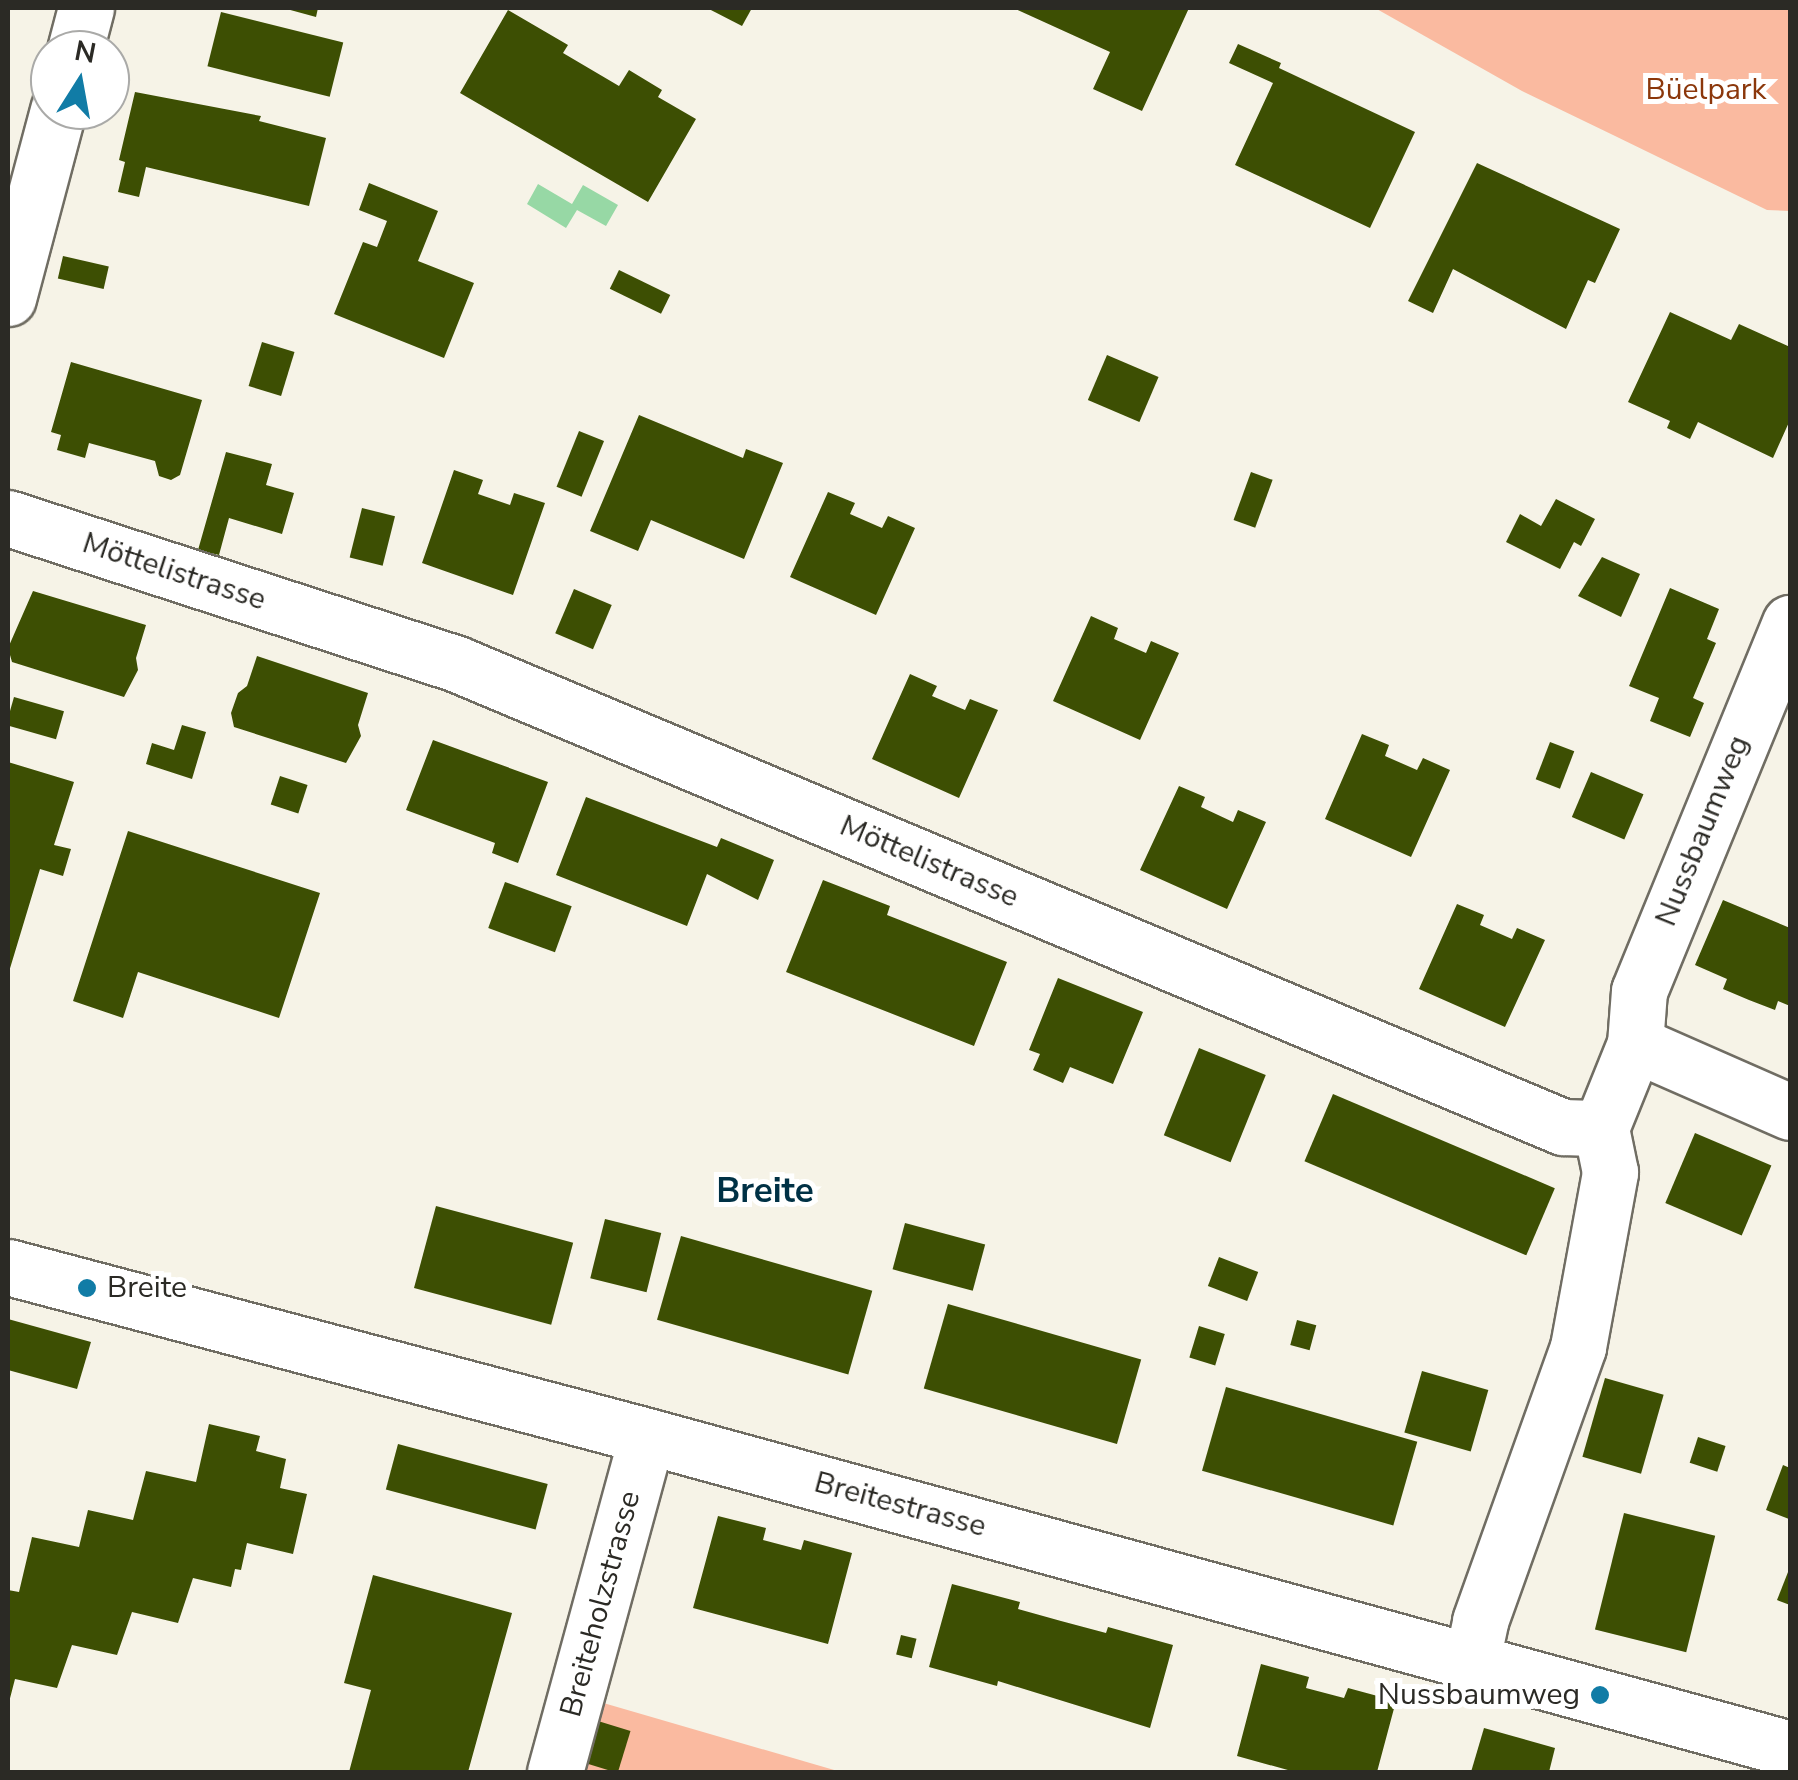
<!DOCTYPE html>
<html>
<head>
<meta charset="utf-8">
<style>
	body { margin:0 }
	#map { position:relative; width:1798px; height:1780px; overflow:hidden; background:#f6f3e7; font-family:"Nunito Sans",sans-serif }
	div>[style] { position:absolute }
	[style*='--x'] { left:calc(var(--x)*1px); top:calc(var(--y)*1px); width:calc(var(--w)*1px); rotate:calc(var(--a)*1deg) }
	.green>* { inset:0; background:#fabaa0 }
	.water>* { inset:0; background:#97d8a5 }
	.building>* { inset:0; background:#3d4f03; transform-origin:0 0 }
	.roads { filter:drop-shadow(2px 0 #706d63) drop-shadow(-2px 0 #706d63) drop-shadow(0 2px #706d63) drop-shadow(0 -2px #706d63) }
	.street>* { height:55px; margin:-27.5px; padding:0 27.5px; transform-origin:27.5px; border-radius:27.5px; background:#fff }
	.secondary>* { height:55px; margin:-27.5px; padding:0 27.5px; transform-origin:27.5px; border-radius:27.5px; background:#fff }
	.dots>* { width:28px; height:28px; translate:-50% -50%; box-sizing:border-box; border:5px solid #fff; border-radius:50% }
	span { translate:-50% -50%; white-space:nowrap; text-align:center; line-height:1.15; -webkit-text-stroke:10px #fff; paint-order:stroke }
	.park-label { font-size:30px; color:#8b370b }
	.street-label { font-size:30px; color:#2b2a25 }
	.poi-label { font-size:30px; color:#2b2a25 }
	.left { translate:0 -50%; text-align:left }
	.right { translate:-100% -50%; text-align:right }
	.quarter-label { font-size:35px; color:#003145; font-weight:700 }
	.frame { position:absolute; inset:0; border:10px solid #2b2a25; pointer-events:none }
	.north { position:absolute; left:30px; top:30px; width:100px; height:100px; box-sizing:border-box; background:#fff; border:2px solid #aaaaa8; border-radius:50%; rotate:11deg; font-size:28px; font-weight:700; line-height:40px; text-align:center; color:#2b2a25 }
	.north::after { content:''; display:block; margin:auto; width:35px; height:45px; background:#117ca6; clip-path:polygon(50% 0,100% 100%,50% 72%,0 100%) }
</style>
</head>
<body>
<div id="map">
	<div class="green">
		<i style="clip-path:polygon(1375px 8px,1790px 8px,1790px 211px,1767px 210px,1613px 135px,1522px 91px)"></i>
		<i style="clip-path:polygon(576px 1695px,841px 1772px,555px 1772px)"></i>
	</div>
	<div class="water">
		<i style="clip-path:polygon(538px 184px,572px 204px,583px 185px,618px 205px,606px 226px,577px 210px,566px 228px,527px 204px)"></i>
	</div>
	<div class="building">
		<i style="clip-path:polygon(283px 8px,318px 8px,316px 17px)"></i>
		<i style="clip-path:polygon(707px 8px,752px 8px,742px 26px)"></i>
		<i style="clip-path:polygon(1013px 8px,1189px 8px,1142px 111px,1093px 89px,1110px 52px)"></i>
		<i style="clip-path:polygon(508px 10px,568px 45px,563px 53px,619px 86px,629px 70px,662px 90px,658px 97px,696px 119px,648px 202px,460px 93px)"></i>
		<i style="left:221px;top:12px;width:126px;height:56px;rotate:14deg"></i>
		<i style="clip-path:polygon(1238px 44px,1281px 63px,1279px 68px,1415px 132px,1370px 228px,1235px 165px,1273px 83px,1229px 63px)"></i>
		<i style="clip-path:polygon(135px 92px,261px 116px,259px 121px,326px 138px,309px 206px,146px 167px,139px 197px,118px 192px,125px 162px,119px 160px)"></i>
		<i style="clip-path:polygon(1477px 163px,1620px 229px,1595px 283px,1588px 280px,1566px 329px,1453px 269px,1433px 313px,1408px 301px)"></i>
		<i style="clip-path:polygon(369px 183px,438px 211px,418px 261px,474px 283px,444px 358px,334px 314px,363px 242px,377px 247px,387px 221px,359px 210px)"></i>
		<i style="left:63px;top:256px;width:47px;height:23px;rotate:13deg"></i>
		<i style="left:619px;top:270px;width:57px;height:21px;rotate:26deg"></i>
		<i style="clip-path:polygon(1670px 312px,1731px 340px,1739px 324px,1790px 347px,1790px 420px,1773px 458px,1698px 422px,1690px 439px,1667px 428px,1670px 421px,1628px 402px)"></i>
		<i style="left:262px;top:342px;width:34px;height:46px;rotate:17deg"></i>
		<i style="left:1107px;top:355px;width:56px;height:49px;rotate:23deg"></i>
		<i style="clip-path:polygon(71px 362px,202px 400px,180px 475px,171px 480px,159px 476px,155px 461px,89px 443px,85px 458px,57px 450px,61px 435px,51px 432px)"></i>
		<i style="clip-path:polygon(639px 415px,743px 458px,746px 449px,783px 463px,744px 559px,651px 520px,638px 551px,590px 531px)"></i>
		<i style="left:579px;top:431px;width:27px;height:60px;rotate:22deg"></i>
		<i style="clip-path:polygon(226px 452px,272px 464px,266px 485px,294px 493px,282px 534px,229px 518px,219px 555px,198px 550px)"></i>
		<i style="clip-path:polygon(454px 470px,483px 480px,478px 494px,510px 505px,514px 493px,545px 503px,513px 595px,422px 563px)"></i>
		<i style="left:1251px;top:472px;width:23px;height:51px;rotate:20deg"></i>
		<i style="clip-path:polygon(828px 492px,855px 503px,850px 514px,882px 528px,888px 516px,915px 528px,876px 615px,790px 577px)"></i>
		<i style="clip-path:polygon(1556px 499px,1595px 519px,1581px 546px,1574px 542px,1560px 569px,1506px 542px,1520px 514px,1541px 526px)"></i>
		<i style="left:362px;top:508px;width:34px;height:51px;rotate:14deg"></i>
		<i style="clip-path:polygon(1602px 557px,1640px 574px,1621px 617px,1578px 596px)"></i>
		<i style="clip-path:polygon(1670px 588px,1719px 609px,1707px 639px,1716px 643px,1693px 698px,1704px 703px,1690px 737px,1650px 721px,1659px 698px,1629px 686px)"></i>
		<i style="left:574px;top:589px;width:41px;height:48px;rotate:23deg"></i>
		<i style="clip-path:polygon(33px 591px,146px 625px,136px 658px,138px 670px,124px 697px,12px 662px,8px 648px)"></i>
		<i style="clip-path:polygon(1091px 616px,1118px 628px,1114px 639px,1146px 653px,1151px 641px,1179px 653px,1140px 740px,1053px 701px)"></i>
		<i style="clip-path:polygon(257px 656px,368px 693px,358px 725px,361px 736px,346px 763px,234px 727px,231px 713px,238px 693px,247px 686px)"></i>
		<i style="clip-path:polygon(910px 674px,937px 686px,932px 696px,965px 710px,970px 699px,998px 710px,959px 798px,872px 759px)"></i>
		<i style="left:14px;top:697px;width:52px;height:29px;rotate:16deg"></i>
		<i style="clip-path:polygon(182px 725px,206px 732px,192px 779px,146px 764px,152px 743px,174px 750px)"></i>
		<i style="clip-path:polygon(1362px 734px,1389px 745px,1385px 756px,1417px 770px,1423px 758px,1450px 770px,1411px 857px,1325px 819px)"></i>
		<i style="clip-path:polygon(433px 740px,548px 782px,518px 863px,492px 853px,495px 843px,406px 810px)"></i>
		<i style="left:1550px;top:742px;width:26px;height:40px;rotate:21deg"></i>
		<i style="clip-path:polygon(8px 762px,74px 782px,54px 845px,71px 849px,63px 876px,40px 869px,8px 975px)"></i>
		<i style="left:1591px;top:772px;width:57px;height:49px;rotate:23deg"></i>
		<i style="left:280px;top:776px;width:29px;height:30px;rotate:18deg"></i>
		<i style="clip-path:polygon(1179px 786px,1205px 797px,1201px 807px,1233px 822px,1238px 810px,1266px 822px,1227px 909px,1140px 870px)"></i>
		<i style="clip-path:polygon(586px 797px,717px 847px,721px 838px,774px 860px,758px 900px,707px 874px,687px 926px,556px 875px)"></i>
		<i style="clip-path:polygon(128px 831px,320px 893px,279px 1018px,138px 972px,123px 1018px,73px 1001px)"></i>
		<i style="clip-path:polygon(823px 880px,890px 906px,887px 915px,1007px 962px,974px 1046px,786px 972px)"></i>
		<i style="left:505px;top:882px;width:71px;height:49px;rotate:20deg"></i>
		<i style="clip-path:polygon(1723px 900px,1790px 928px,1790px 1006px,1778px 1001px,1775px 1010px,1749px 1000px,1723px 989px,1727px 979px,1695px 965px)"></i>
		<i style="clip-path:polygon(1457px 904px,1484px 915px,1480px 925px,1512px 939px,1517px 928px,1545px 940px,1505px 1027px,1419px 989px)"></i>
		<i style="clip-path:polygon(1058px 978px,1143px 1012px,1113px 1084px,1070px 1067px,1063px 1083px,1033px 1070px,1040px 1054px,1029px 1050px)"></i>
		<i style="left:1199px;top:1048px;width:72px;height:94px;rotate:22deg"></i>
		<i style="left:1333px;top:1094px;width:241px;height:73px;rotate:23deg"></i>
		<i style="left:1695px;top:1133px;width:83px;height:76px;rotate:23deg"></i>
		<i style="left:436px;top:1206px;width:142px;height:85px;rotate:15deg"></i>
		<i style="left:605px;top:1219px;width:58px;height:61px;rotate:14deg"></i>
		<i style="left:905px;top:1223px;width:83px;height:48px;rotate:15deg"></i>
		<i style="left:681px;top:1236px;width:199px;height:87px;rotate:16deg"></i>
		<i style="left:1219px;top:1257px;width:42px;height:31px;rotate:21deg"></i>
		<i style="left:948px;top:1304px;width:201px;height:88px;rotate:16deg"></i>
		<i style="clip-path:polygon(8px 1319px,91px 1342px,77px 1389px,8px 1370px)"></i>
		<i style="left:1297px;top:1320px;width:20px;height:26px;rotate:15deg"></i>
		<i style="left:1199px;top:1326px;width:27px;height:33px;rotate:17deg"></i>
		<i style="left:1422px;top:1371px;width:69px;height:64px;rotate:16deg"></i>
		<i style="left:1605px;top:1378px;width:61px;height:82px;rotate:16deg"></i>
		<i style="left:1226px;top:1387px;width:199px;height:87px;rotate:16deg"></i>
		<i style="clip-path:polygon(209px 1424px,260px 1436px,256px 1451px,286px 1459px,280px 1488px,307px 1494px,293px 1554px,247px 1543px,241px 1570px,235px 1569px,231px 1587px,193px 1578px,178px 1623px,132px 1612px,117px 1655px,72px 1645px,57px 1688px,15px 1679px,8px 1706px,8px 1590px,19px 1592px,32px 1537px,79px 1547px,88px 1510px,133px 1520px,146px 1471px,196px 1482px)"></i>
		<i style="left:1698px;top:1437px;width:29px;height:27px;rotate:18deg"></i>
		<i style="left:398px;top:1444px;width:155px;height:47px;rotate:15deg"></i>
		<i style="clip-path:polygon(1783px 1465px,1790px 1468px,1789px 1519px,1766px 1510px)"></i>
		<i style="left:1624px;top:1513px;width:94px;height:120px;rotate:14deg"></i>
		<i style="clip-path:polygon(718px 1516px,766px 1528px,763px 1540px,801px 1550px,804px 1540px,852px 1553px,828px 1644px,693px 1608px)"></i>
		<i style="clip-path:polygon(1790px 1567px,1790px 1605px,1777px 1600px)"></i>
		<i style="clip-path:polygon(373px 1575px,512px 1613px,468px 1772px,349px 1772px,371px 1690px,344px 1683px)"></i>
		<i style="clip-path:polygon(952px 1584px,1020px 1602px,1018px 1609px,1061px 1621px,1106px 1633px,1108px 1627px,1173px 1645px,1150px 1728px,998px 1681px,997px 1686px,929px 1667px)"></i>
		<i style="left:901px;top:1635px;width:16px;height:20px;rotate:14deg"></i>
		<i style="clip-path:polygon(1261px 1664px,1309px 1677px,1306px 1688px,1344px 1698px,1348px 1688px,1396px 1701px,1377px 1772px,1295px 1772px,1237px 1756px)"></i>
		<i style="left:598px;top:1721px;width:34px;height:44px;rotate:17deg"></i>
		<i style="clip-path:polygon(1484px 1728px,1555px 1748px,1549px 1772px,1471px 1772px)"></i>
	</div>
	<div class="roads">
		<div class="street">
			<i style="--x:75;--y:50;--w:43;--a:-75.3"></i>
			<i style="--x:8;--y:298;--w:195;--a:-75.1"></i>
			<i style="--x:8;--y:518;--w:472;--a:18"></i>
			<i style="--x:457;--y:664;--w:1199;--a:22.72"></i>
			<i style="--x:1563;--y:1127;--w:38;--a:2"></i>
			<i style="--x:1601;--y:1128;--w:91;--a:-68"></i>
			<i style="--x:1635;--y:1044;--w:53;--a:-85.7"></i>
			<i style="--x:1639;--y:991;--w:398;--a:-67.7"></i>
			<i style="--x:1635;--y:1044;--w:169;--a:23.7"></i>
			<i style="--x:1472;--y:1660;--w:40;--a:-78"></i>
			<i style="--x:1480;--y:1621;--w:291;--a:-70.3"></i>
			<i style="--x:1578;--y:1347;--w:178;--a:-79.6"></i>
			<i style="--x:1610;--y:1172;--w:45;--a:-101.6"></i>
			<i style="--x:555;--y:1772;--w:348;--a:-74.7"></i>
		</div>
		<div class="secondary">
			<i style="--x:8;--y:1267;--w:661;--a:14.81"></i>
			<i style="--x:647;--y:1436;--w:1185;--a:15.31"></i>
		</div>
	</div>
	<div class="dots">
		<i style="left:87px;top:1288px;background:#117ca6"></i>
		<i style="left:1600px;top:1695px;background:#117ca6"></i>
	</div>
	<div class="park-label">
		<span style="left:1706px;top:90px">Büelpark</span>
	</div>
	<div class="street-label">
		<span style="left:174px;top:572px;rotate:18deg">Möttelistrasse</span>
		<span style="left:1703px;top:831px;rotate:-68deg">Nussbaumweg</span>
		<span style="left:929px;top:862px;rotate:23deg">Möttelistrasse</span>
		<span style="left:900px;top:1505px;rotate:15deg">Breitestrasse</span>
		<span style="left:601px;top:1604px;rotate:-75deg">Breiteholzstrasse</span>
	</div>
	<div class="poi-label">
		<span class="left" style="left:107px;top:1288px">Breite</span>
		<span class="right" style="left:1580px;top:1695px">Nussbaumweg</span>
	</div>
	<div class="quarter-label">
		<span style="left:765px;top:1191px">Breite</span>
	</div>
	<div class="frame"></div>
	<div class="north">N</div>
</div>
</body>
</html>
